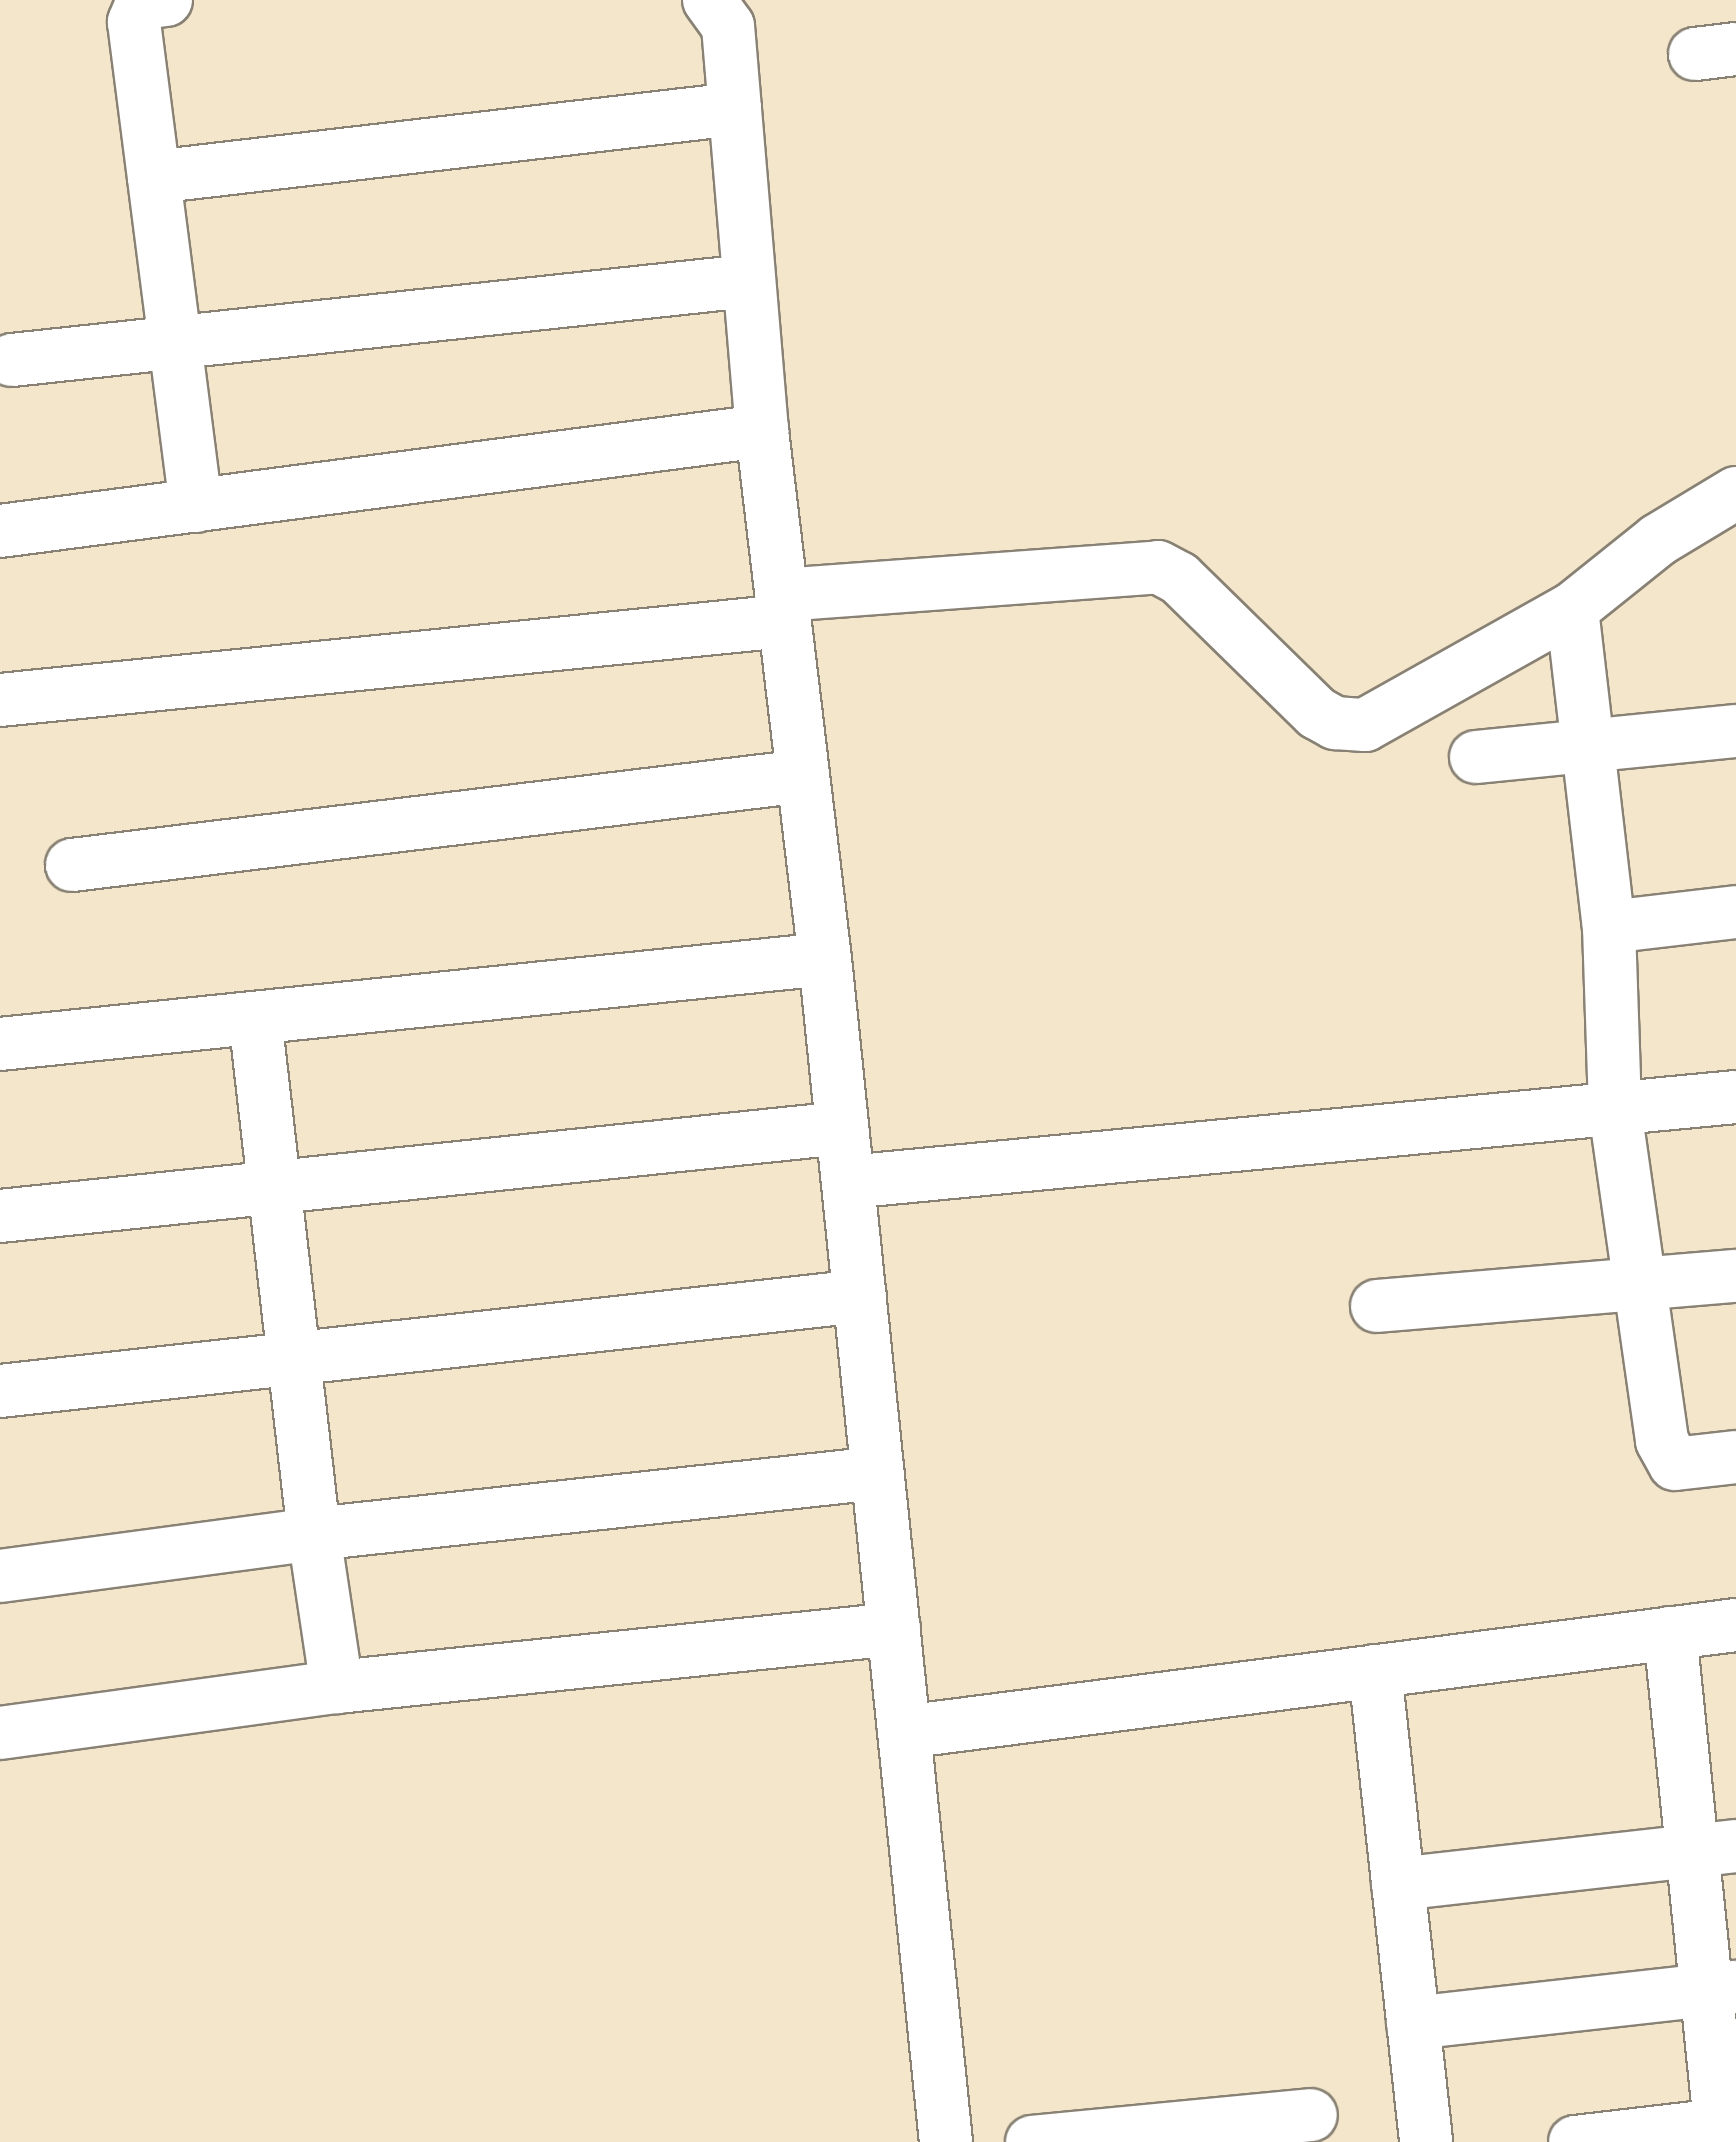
<!DOCTYPE html>
<html>
<head>
<meta charset="utf-8">
<style>
	body { margin:0 }
	#map { position:relative; width:1736px; height:2142px; overflow:hidden; background:#f3e6cb; font-family:Caveat,sans-serif }
	div>[style] { position:absolute }
	[style*='--x'] { left:calc(var(--x)*1px); top:calc(var(--y)*1px); width:calc(var(--w)*1px); rotate:calc(var(--a)*1deg) }
	.roads { filter:drop-shadow(2px 0 #888174) drop-shadow(-2px 0 #888174) drop-shadow(0 2px #888174) drop-shadow(0 -2px #888174) }
	.minor>* { height:52px; margin:-26px; padding:0 26px; transform-origin:26px; border-radius:26px; background:#fff }
	span { translate:-50% -50%; white-space:nowrap; text-align:center; line-height:1.15; -webkit-text-stroke:8px #fcf5e5; paint-order:stroke }
</style>
</head>
<body>
<div id="map">
	<div class="roads">
		<div class="minor">
			<i style="--x:166;--y:0;--w:24;--a:173"></i>
			<i style="--x:142;--y:3;--w:21;--a:113"></i>
			<i style="--x:134;--y:22;--w:488;--a:82.7"></i>
			<i style="--x:709;--y:0;--w:32;--a:54"></i>
			<i style="--x:728;--y:26;--w:406;--a:85.2"></i>
			<i style="--x:762;--y:431;--w:532;--a:83.2"></i>
			<i style="--x:825;--y:959;--w:1189;--a:84.16"></i>
			<i style="--x:1695;--y:54;--w:41;--a:-7"></i>
			<i style="--x:154;--y:177;--w:585;--a:-6.68"></i>
			<i style="--x:12;--y:360;--w:739;--a:-6.13"></i>
			<i style="--x:0;--y:531;--w:769;--a:-7.48"></i>
			<i style="--x:781;--y:595;--w:378;--a:-4.2"></i>
			<i style="--x:1158;--y:567;--w:24;--a:28"></i>
			<i style="--x:1179;--y:578;--w:193;--a:44.4"></i>
			<i style="--x:1317;--y:713;--w:21;--a:29"></i>
			<i style="--x:1335;--y:723;--w:30;--a:4"></i>
			<i style="--x:1365;--y:725;--w:237;--a:-29.3"></i>
			<i style="--x:1572;--y:609;--w:110;--a:-38.7"></i>
			<i style="--x:1658;--y:540;--w:91;--a:-31.1"></i>
			<i style="--x:1572;--y:609;--w:320;--a:83.4"></i>
			<i style="--x:1609;--y:927;--w:183;--a:88.1"></i>
			<i style="--x:1615;--y:1110;--w:334;--a:81.9"></i>
			<i style="--x:1662;--y:1441;--w:26;--a:61"></i>
			<i style="--x:1675;--y:1464;--w:61;--a:-6.5"></i>
			<i style="--x:0;--y:700;--w:788;--a:-5.75"></i>
			<i style="--x:1476;--y:757;--w:261;--a:-5.7"></i>
			<i style="--x:72;--y:865;--w:736;--a:-6.94"></i>
			<i style="--x:1609;--y:927;--w:128;--a:-6.7"></i>
			<i style="--x:255;--y:1018;--w:519;--a:83.48"></i>
			<i style="--x:314;--y:1534;--w:155;--a:81.5"></i>
			<i style="--x:0;--y:1044;--w:829;--a:-5.88"></i>
			<i style="--x:848;--y:1182;--w:892;--a:-5.47"></i>
			<i style="--x:0;--y:1216;--w:847;--a:-5.97"></i>
			<i style="--x:1377;--y:1306;--w:360;--a:-4.8"></i>
			<i style="--x:0;--y:1391;--w:865;--a:-6.3"></i>
			<i style="--x:0;--y:1576;--w:317;--a:-7.6"></i>
			<i style="--x:314;--y:1534;--w:567;--a:-6.17"></i>
			<i style="--x:1670;--y:1633;--w:512;--a:84.17"></i>
			<i style="--x:1375;--y:1671;--w:474;--a:83.8"></i>
			<i style="--x:904;--y:1732;--w:839;--a:-7.33"></i>
			<i style="--x:0;--y:1733;--w:340;--a:-7.8"></i>
			<i style="--x:337;--y:1687;--w:560;--a:-5.94"></i>
			<i style="--x:1398;--y:1884;--w:340;--a:-6.4"></i>
			<i style="--x:1413;--y:2023;--w:325;--a:-6.4"></i>
			<i style="--x:1032;--y:2142;--w:280;--a:-5.5"></i>
			<i style="--x:1575;--y:2142;--w:162;--a:-6.7"></i>
		</div>
	</div>
</div>
</body>
</html>
